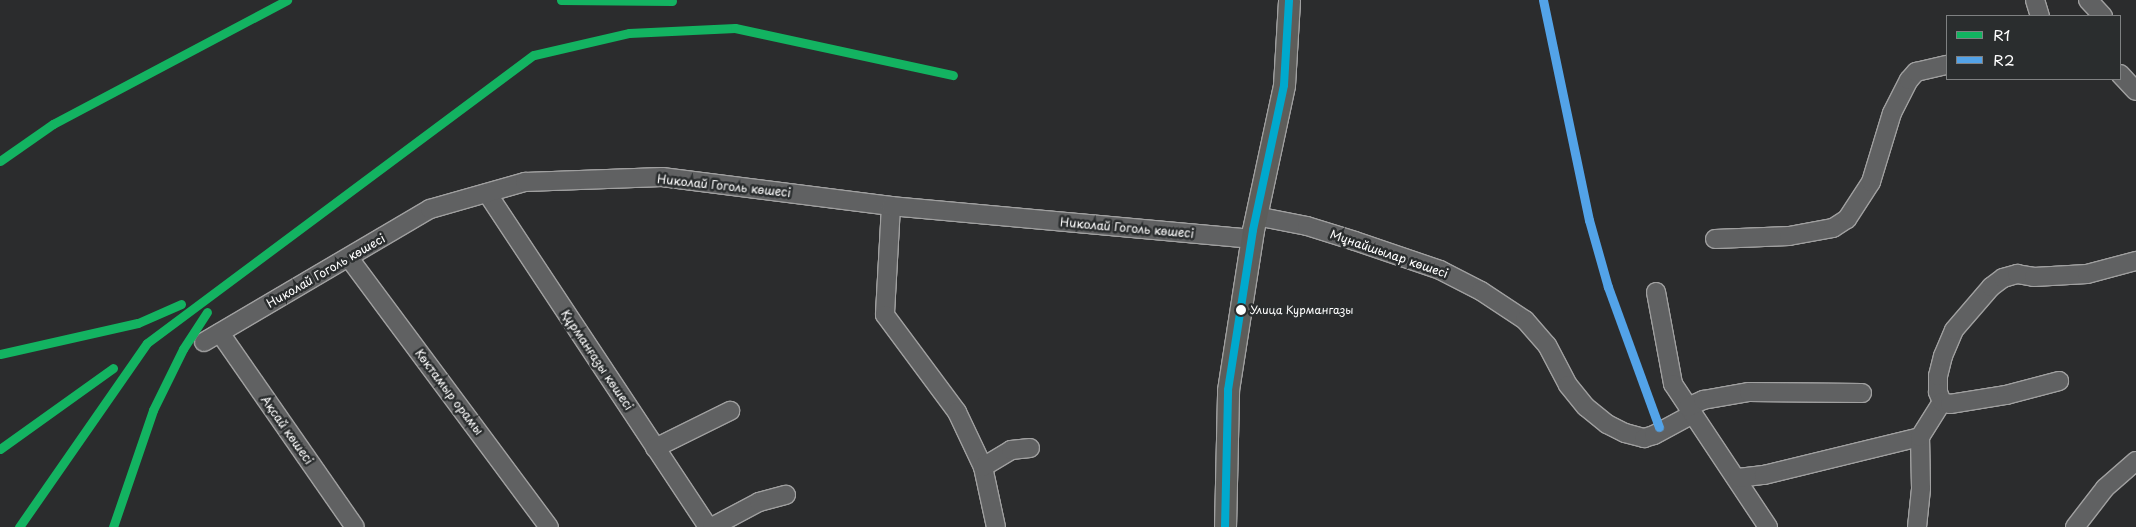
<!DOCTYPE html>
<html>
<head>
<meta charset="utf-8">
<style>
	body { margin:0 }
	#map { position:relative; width:2136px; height:527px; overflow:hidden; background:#2b2c2d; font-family:"Playpen Sans",sans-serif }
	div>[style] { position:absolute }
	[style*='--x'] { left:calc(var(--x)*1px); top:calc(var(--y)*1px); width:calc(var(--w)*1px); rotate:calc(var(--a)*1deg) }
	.roads { filter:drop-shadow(1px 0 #a0a0a0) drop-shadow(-1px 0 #a0a0a0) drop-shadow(0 1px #a0a0a0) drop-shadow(0 -1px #a0a0a0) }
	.minor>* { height:18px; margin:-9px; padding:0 9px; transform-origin:9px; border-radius:9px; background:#606162 }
	.major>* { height:21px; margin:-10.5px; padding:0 10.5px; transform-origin:10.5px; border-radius:10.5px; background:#5d5d5a }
	.bus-1>* { height:8px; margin:-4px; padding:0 4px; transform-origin:4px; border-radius:4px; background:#00a9ce }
	.rail-1>* { height:9px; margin:-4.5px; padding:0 4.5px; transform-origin:4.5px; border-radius:4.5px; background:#13b361 }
	.rail-2>* { height:9px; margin:-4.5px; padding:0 4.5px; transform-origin:4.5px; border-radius:4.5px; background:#53a3e8 }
	.dots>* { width:14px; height:14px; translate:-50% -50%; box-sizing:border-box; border:2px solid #2a2d2e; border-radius:50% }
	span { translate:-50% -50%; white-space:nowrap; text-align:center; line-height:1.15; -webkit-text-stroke:5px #2a2d2e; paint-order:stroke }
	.bus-label { font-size:11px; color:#fff }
	.left { translate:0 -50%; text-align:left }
	.street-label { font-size:12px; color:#fff }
	.legend { position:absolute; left:1946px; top:15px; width:175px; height:65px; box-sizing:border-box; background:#2a2d2e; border:1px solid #7f8182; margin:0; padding:6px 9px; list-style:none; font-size:15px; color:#fff }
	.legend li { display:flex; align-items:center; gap:10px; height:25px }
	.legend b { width:25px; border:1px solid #7f8182 }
</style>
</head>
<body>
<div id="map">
	<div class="roads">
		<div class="minor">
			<i style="--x:2035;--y:0;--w:17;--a:73"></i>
			<i style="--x:2088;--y:0;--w:22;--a:47"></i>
			<i style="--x:2120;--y:74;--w:23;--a:47"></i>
			<i style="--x:487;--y:193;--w:400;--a:56.5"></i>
			<i style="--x:891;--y:206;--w:109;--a:93.2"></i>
			<i style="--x:885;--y:315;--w:121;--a:53.4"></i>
			<i style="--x:957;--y:412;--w:61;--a:64.7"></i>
			<i style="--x:983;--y:467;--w:61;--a:77.8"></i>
			<i style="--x:1256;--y:216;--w:52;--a:11.1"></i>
			<i style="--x:1307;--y:226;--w:50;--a:17.4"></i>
			<i style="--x:1355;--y:241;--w:90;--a:18.8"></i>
			<i style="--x:1440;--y:270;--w:46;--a:27.1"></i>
			<i style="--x:1481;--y:291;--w:53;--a:33.4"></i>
			<i style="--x:1525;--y:320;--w:33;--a:49"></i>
			<i style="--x:1547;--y:345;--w:45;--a:62.3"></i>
			<i style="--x:1568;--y:385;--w:28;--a:51"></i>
			<i style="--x:1586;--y:407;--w:27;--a:39"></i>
			<i style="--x:1607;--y:424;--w:20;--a:27"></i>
			<i style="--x:1625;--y:433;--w:20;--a:15"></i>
			<i style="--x:1644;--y:438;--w:10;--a:-17"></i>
			<i style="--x:1654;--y:435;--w:42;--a:-28.4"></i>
			<i style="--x:1715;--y:239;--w:74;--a:-2.3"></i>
			<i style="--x:1789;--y:236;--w:45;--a:-10.3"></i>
			<i style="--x:1833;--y:228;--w:17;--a:-33"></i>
			<i style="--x:1847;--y:219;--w:44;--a:-57"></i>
			<i style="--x:1871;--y:182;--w:72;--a:-73.1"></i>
			<i style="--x:1892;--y:113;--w:37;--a:-63"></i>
			<i style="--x:1909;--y:80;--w:11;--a:-49"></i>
			<i style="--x:1916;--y:72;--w:32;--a:-13"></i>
			<i style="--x:349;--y:258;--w:335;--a:53.4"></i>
			<i style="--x:1656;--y:292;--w:94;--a:79.5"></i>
			<i style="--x:1673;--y:384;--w:172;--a:56.4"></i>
			<i style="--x:220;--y:333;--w:236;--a:55.2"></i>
			<i style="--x:204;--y:342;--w:262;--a:-30.5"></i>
			<i style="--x:430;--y:209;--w:99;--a:-15.9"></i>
			<i style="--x:525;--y:182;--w:137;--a:-2.1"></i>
			<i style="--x:662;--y:177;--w:231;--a:7.2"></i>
			<i style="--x:891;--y:206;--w:363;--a:5.2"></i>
			<i style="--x:1942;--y:402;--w:11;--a:-112"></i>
			<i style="--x:1938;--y:392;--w:16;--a:-90"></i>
			<i style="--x:1938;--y:376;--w:21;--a:-76"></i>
			<i style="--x:1943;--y:356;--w:28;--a:-67"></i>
			<i style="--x:1954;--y:330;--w:57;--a:-49.3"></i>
			<i style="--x:1991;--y:287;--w:15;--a:-37"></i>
			<i style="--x:2003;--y:278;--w:15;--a:-16"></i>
			<i style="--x:2017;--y:274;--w:17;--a:10"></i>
			<i style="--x:2034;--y:277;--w:53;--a:-3.2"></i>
			<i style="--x:2087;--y:274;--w:51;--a:-14.9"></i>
			<i style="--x:1688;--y:407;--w:17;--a:-25"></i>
			<i style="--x:1703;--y:400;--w:47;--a:-9.9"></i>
			<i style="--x:1749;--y:392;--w:113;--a:0.5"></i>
			<i style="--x:655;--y:448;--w:84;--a:-26.3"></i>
			<i style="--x:983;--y:467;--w:33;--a:-31"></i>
			<i style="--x:1011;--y:450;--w:19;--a:-6"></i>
			<i style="--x:1738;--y:478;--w:26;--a:-7"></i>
			<i style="--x:1764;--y:475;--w:161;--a:-13.7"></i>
			<i style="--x:712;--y:527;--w:53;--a:-28"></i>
			<i style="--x:759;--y:502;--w:28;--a:-15"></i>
			<i style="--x:1917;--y:527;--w:39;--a:-84"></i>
			<i style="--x:1921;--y:488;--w:51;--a:-91.1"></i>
			<i style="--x:1920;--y:437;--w:41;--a:-57.8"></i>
			<i style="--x:1942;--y:402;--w:8;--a:14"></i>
			<i style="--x:1950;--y:404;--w:57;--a:-9.1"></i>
			<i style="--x:2006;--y:395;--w:55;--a:-14.8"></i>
			<i style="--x:2075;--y:527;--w:49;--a:-52.4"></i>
			<i style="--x:2105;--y:488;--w:41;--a:-41.1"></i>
		</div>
		<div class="major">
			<i style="--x:1225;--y:527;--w:137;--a:-88.7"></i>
			<i style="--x:1228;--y:390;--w:162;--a:-81.1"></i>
			<i style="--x:1253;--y:230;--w:148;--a:-77.9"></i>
			<i style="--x:1284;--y:85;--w:85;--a:-86.6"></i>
		</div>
	</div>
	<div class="bus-1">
		<i style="--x:1225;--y:527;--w:137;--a:-88.7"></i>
		<i style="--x:1228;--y:390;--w:162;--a:-81.1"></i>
		<i style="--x:1253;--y:230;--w:148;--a:-77.9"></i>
		<i style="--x:1284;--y:85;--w:85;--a:-86.6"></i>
	</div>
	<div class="rail-1">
		<i style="--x:561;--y:0;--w:111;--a:0.5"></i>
		<i style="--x:0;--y:161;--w:65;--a:-34.9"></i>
		<i style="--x:53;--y:124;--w:265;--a:-27.9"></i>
		<i style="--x:0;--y:354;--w:141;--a:-12.7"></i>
		<i style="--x:138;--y:323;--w:47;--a:-23.8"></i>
		<i style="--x:0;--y:449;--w:139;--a:-35.6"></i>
		<i style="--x:19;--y:527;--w:224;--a:-55.2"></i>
		<i style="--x:147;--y:343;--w:482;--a:-36.7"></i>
		<i style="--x:534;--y:55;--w:98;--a:-13"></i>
		<i style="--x:629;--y:33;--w:106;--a:-2.7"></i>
		<i style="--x:735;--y:28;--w:223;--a:12.2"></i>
		<i style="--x:113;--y:527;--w:124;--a:-71.1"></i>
		<i style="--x:153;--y:410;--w:68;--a:-63.8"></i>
		<i style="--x:183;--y:349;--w:44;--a:-57"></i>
	</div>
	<div class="rail-2">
		<i style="--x:1543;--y:0;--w:225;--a:78.2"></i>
		<i style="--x:1589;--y:220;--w:70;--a:74.2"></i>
		<i style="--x:1608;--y:287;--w:149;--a:70"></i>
	</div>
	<div class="dots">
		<i style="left:1241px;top:310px;background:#fff"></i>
	</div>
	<div class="bus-label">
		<span class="left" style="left:1250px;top:310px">Улица Курмангазы</span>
	</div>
	<div class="street-label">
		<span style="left:724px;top:186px;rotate:6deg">Николай Гоголь көшесі</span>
		<span style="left:1127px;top:228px;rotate:5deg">Николай Гоголь көшесі</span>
		<span style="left:1389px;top:254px;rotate:19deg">Мұнайшылар көшесі</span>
		<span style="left:326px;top:271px;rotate:-30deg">Николай Гоголь көшесі</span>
		<span style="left:597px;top:360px;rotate:56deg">Құрманғазы көшесі</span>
		<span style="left:449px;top:392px;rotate:53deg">Көктамыр орамы</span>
		<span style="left:287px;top:430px;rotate:55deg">Ақсай көшесі</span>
	</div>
	<ul class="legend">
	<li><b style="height:6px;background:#13b361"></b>R1</li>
	<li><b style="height:6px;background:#53a3e8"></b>R2</li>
	</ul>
</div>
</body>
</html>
